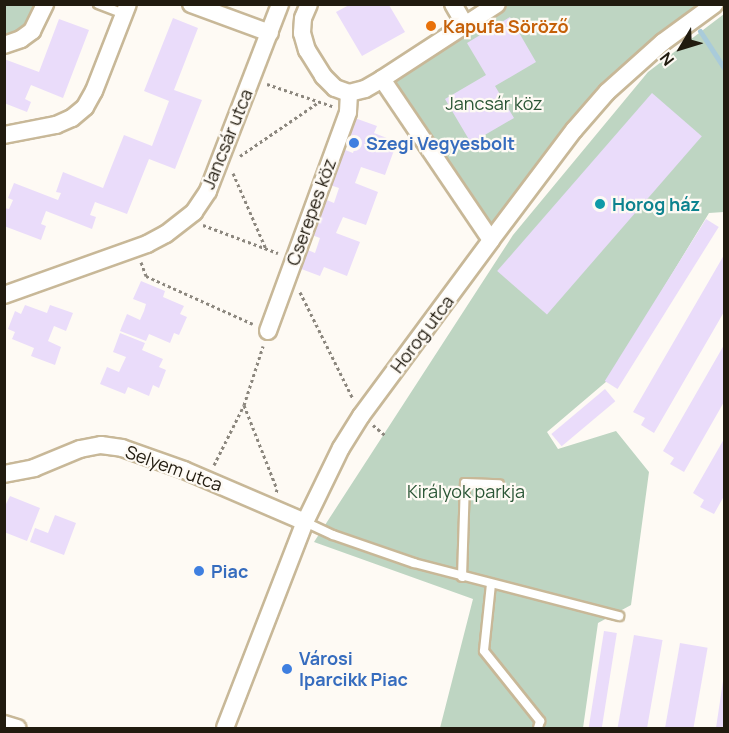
<!DOCTYPE html>
<html>
<head>
<meta charset="utf-8">
<style>
	body { margin:0 }
	#map { position:relative; width:729px; height:733px; overflow:hidden; background:#fefaf4; font-family:Manrope,sans-serif }
	div>[style] { position:absolute }
	[style*='--x'] { left:calc(var(--x)*1px); top:calc(var(--y)*1px); width:calc(var(--w)*1px); rotate:calc(var(--a)*1deg) }
	.green>* { inset:0; background:#bed5c2 }
	.stream>* { height:5px; margin:-2.5px; padding:0 2.5px; transform-origin:2.5px; border-radius:2.5px; background:#a9cbda }
	.building>* { inset:0; background:#eadcfa; transform-origin:0 0 }
	.path>* { height:3px; margin-top:-1.5px; transform-origin:0; background:repeating-linear-gradient(90deg,#8c877e 0 3px,transparent 0 6px) }
	.roads { filter:drop-shadow(2px 0 #c8b898) drop-shadow(-2px 0 #c8b898) drop-shadow(0 2px #c8b898) drop-shadow(0 -2px #c8b898) }
	.service>* { height:8px; margin:-4px; padding:0 4px; transform-origin:4px; border-radius:4px; background:#fff }
	.minor>* { height:16px; margin:-8px; padding:0 8px; transform-origin:8px; border-radius:8px; background:#fff }
	.dots>* { width:16px; height:16px; translate:-50% -50%; box-sizing:border-box; border:3px solid #fefaf4; border-radius:50% }
	span { translate:-50% -50%; white-space:nowrap; text-align:center; line-height:1.15; -webkit-text-stroke:4.5px #fefaf4; paint-order:stroke }
	.food-label { font-size:18px; color:#c56008; font-weight:700 }
	.left { translate:0 -50%; text-align:left }
	.park-label { font-size:18px; color:#2a5535 }
	.street-label { font-size:18px; color:#211b0f }
	.shop-label { font-size:18px; color:#366cbe; font-weight:700 }
	.culture-label { font-size:18px; color:#0d838f; font-weight:700 }
	.frame { position:absolute; inset:0; border:6px solid #211b0f; pointer-events:none }
	.north { position:absolute; left:651px; top:18px; width:60px; height:60px; -webkit-text-stroke:4px #fefaf4; paint-order:stroke; rotate:232deg; font-size:16px; font-weight:700; line-height:24px; text-align:center; color:#211b0f }
	.north::after { content:''; display:block; margin:auto; width:21px; height:27px; background:#211b0f; clip-path:polygon(50% 0,100% 100%,50% 72%,0 100%) }
</style>
</head>
<body>
<div id="map">
	<div class="green">
		<i style="clip-path:polygon(5px 5px,30px 5px,43px 10px,5px 45px)"></i>
		<i style="clip-path:polygon(497px 5px,703px 5px,607px 92px,491px 240px,382px 79px)"></i>
		<i style="clip-path:polygon(724px 14px,724px 212px,709px 213px,607px 381px,547px 432px,558px 449px,616px 431px,649px 472px,631px 605px,598px 623px,583px 728px,440px 728px,473px 599px,314px 542px,513px 235px,648px 72px)"></i>
	</div>
	<div class="stream">
		<i style="--x:700;--y:31;--w:44;--a:57"></i>
	</div>
	<div class="building">
		<i style="clip-path:polygon(349px 5px,389px 5px,405px 32px,362px 56px,336px 12px)"></i>
		<i style="clip-path:polygon(510px 17px,536px 62px,495px 86px,514px 118px,471px 143px,445px 99px,486px 75px,467px 43px)"></i>
		<i style="clip-path:polygon(173px 18px,198px 28px,174px 90px,202px 100px,175px 169px,149px 159px,127px 214px,95px 202px,90px 215px,96px 217px,92px 229px,46px 211px,41px 224px,46px 226px,41px 240px,4px 226px,4px 208px,9px 209px,13px 200px,8px 198px,14px 183px,58px 200px,61px 193px,56px 192px,63px 172px,103px 188px,124px 135px,152px 146px,169px 101px,144px 91px)"></i>
		<i style="clip-path:polygon(59px 19px,89px 30px,63px 98px,31px 85px,25px 99px,31px 102px,27px 112px,4px 103px,4px 59px,39px 72px)"></i>
		<i style="left:652px;top:93px;width:66px;height:236px;rotate:41deg"></i>
		<i style="clip-path:polygon(352px 117px,377px 126px,374px 133px,397px 142px,385px 175px,361px 167px,355px 183px,378px 192px,366px 225px,343px 217px,336px 233px,360px 242px,347px 276px,324px 267px,320px 276px,296px 267px,303px 248px,315px 253px,320px 238px,309px 234px,322px 198px,334px 203px,339px 188px,327px 184px,340px 148px,353px 153px,358px 138px,346px 134px)"></i>
		<i style="left:706px;top:219px;width:15px;height:191px;rotate:32deg"></i>
		<i style="clip-path:polygon(724px 255px,724px 312px,654px 433px,641px 425px,645px 418px,633px 412px)"></i>
		<i style="clip-path:polygon(141px 281px,165px 291px,163px 297px,184px 306px,180px 314px,187px 317px,179px 335px,174px 333px,170px 343px,149px 334px,146px 341px,120px 331px,127px 314px,140px 320px,144px 311px,146px 304px,133px 299px)"></i>
		<i style="clip-path:polygon(25px 305px,47px 313px,50px 305px,73px 313px,66px 331px,54px 326px,48px 341px,61px 347px,55px 365px,31px 356px,34px 348px,12px 339px,15px 332px,8px 329px,15px 311px,21px 314px)"></i>
		<i style="clip-path:polygon(120px 333px,145px 343px,142px 350px,163px 359px,159px 367px,166px 370px,159px 388px,153px 385px,149px 396px,128px 387px,125px 394px,100px 384px,107px 367px,119px 372px,126px 357px,113px 352px)"></i>
		<i style="clip-path:polygon(724px 345px,724px 402px,684px 472px,670px 464px,674px 458px,663px 451px)"></i>
		<i style="left:605px;top:389px;width:16px;height:70px;rotate:50deg"></i>
		<i style="clip-path:polygon(724px 439px,724px 496px,714px 514px,700px 507px,704px 500px,693px 493px)"></i>
		<i style="clip-path:polygon(10px 496px,40px 508px,27px 541px,4px 532px,4px 508px)"></i>
		<i style="clip-path:polygon(55px 515px,76px 523px,64px 555px,30px 542px,35px 528px,48px 533px)"></i>
		<i style="left:604px;top:631px;width:13px;height:98px;rotate:9deg"></i>
		<i style="left:634px;top:635px;width:29px;height:94px;rotate:10deg"></i>
		<i style="left:680px;top:643px;width:28px;height:86px;rotate:10deg"></i>
		<i style="clip-path:polygon(723px 681px,724px 728px,716px 728px)"></i>
	</div>
	<div class="path">
		<i style="--x:267;--y:84;--w:69;--a:18.7"></i>
		<i style="--x:240;--y:156;--w:96;--a:-34.4"></i>
		<i style="--x:233;--y:173;--w:83;--a:66.5"></i>
		<i style="--x:203;--y:225;--w:80;--a:20.5"></i>
		<i style="--x:141;--y:262;--w:15;--a:70"></i>
		<i style="--x:146;--y:276;--w:117;--a:24.2"></i>
		<i style="--x:300;--y:292;--w:119;--a:63.6"></i>
		<i style="--x:244;--y:405;--w:90;--a:68.6"></i>
		<i style="--x:277;--y:489;--w:4;--a:104"></i>
		<i style="--x:373;--y:425;--w:16;--a:40"></i>
		<i style="--x:214;--y:465;--w:67;--a:-63.4"></i>
		<i style="--x:244;--y:405;--w:62;--a:-72.1"></i>
	</div>
	<div class="roads">
		<div class="service">
			<i style="--x:98;--y:4;--w:28;--a:21"></i>
			<i style="--x:305;--y:522;--w:31;--a:25"></i>
			<i style="--x:333;--y:535;--w:86;--a:19.1"></i>
			<i style="--x:414;--y:563;--w:212;--a:14.5"></i>
			<i style="--x:462;--y:577;--w:94;--a:-88.2"></i>
			<i style="--x:465;--y:483;--w:34;--a:2"></i>
			<i style="--x:491;--y:584;--w:67;--a:96"></i>
			<i style="--x:484;--y:651;--w:90;--a:51.3"></i>
			<i style="--x:540;--y:721;--w:7;--a:106"></i>
		</div>
		<div class="minor">
			<i style="--x:191;--y:4;--w:84;--a:20.2"></i>
			<i style="--x:309;--y:4;--w:15;--a:113"></i>
			<i style="--x:303;--y:18;--w:15;--a:94"></i>
			<i style="--x:302;--y:33;--w:18;--a:74"></i>
			<i style="--x:307;--y:50;--w:31;--a:58"></i>
			<i style="--x:323;--y:76;--w:17;--a:45"></i>
			<i style="--x:335;--y:88;--w:15;--a:20"></i>
			<i style="--x:349;--y:93;--w:16;--a:-14"></i>
			<i style="--x:365;--y:89;--w:20;--a:-30"></i>
			<i style="--x:382;--y:79;--w:137;--a:-33.1"></i>
			<i style="--x:453;--y:4;--w:24;--a:60"></i>
			<i style="--x:4;--y:45;--w:18;--a:-19"></i>
			<i style="--x:21;--y:39;--w:14;--a:-36"></i>
			<i style="--x:32;--y:31;--w:30;--a:-64"></i>
			<i style="--x:382;--y:79;--w:194;--a:55.9"></i>
			<i style="--x:4;--y:135;--w:53;--a:-10.9"></i>
			<i style="--x:56;--y:125;--w:17;--a:-24"></i>
			<i style="--x:72;--y:118;--w:17;--a:-40"></i>
			<i style="--x:85;--y:107;--w:18;--a:-61"></i>
			<i style="--x:94;--y:91;--w:93;--a:-68.7"></i>
			<i style="--x:4;--y:295;--w:152;--a:-19.6"></i>
			<i style="--x:147;--y:244;--w:21;--a:-28"></i>
			<i style="--x:166;--y:234;--w:36;--a:-38"></i>
			<i style="--x:194;--y:212;--w:25;--a:-56"></i>
			<i style="--x:208;--y:191;--w:200;--a:-68.9"></i>
			<i style="--x:268;--y:331;--w:233;--a:-69.9"></i>
			<i style="--x:348;--y:112;--w:19;--a:-87"></i>
			<i style="--x:4;--y:474;--w:31;--a:-11"></i>
			<i style="--x:34;--y:468;--w:50;--a:-22.4"></i>
			<i style="--x:80;--y:449;--w:21;--a:-11"></i>
			<i style="--x:101;--y:445;--w:21;--a:8"></i>
			<i style="--x:122;--y:448;--w:66;--a:19.5"></i>
			<i style="--x:184;--y:470;--w:132;--a:23.3"></i>
			<i style="--x:4;--y:724;--w:14;--a:17"></i>
			<i style="--x:225;--y:728;--w:221;--a:-68.8"></i>
			<i style="--x:305;--y:522;--w:82;--a:-64.1"></i>
			<i style="--x:341;--y:448;--w:38;--a:-58"></i>
			<i style="--x:361;--y:416;--w:219;--a:-53.5"></i>
			<i style="--x:491;--y:240;--w:138;--a:-53"></i>
			<i style="--x:574;--y:130;--w:50;--a:-49"></i>
			<i style="--x:607;--y:92;--w:75;--a:-41.8"></i>
			<i style="--x:663;--y:42;--w:64;--a:-36.2"></i>
		</div>
	</div>
	<div class="dots">
		<i style="left:431px;top:26px;background:#e8710a"></i>
		<i style="left:354px;top:143px;background:#3f7fe0"></i>
		<i style="left:600px;top:204px;background:#0f9aa8"></i>
		<i style="left:199px;top:571px;background:#3f7fe0"></i>
		<i style="left:287px;top:669px;background:#3f7fe0"></i>
	</div>
	<div class="food-label">
		<span class="left" style="left:443px;top:26px">Kapufa Söröző</span>
	</div>
	<div class="park-label">
		<span style="left:494px;top:103px">Jancsár köz</span>
		<span style="left:466px;top:491px">Királyok parkja</span>
	</div>
	<div class="street-label">
		<span style="left:227px;top:139px;rotate:-68deg">Jancsár utca</span>
		<span style="left:311px;top:212px;rotate:-70deg">Cserepes köz</span>
		<span style="left:422px;top:334px;rotate:-53deg">Horog utca</span>
		<span style="left:174px;top:468px;rotate:20deg">Selyem utca</span>
	</div>
	<div class="shop-label">
		<span class="left" style="left:366px;top:143px">Szegi Vegyesbolt</span>
		<span class="left" style="left:211px;top:571px">Piac</span>
		<span class="left" style="left:299px;top:669px">Városi<br>Iparcikk Piac</span>
	</div>
	<div class="culture-label">
		<span class="left" style="left:612px;top:204px">Horog ház</span>
	</div>
	<div class="frame"></div>
	<div class="north">N</div>
</div>
</body>
</html>
